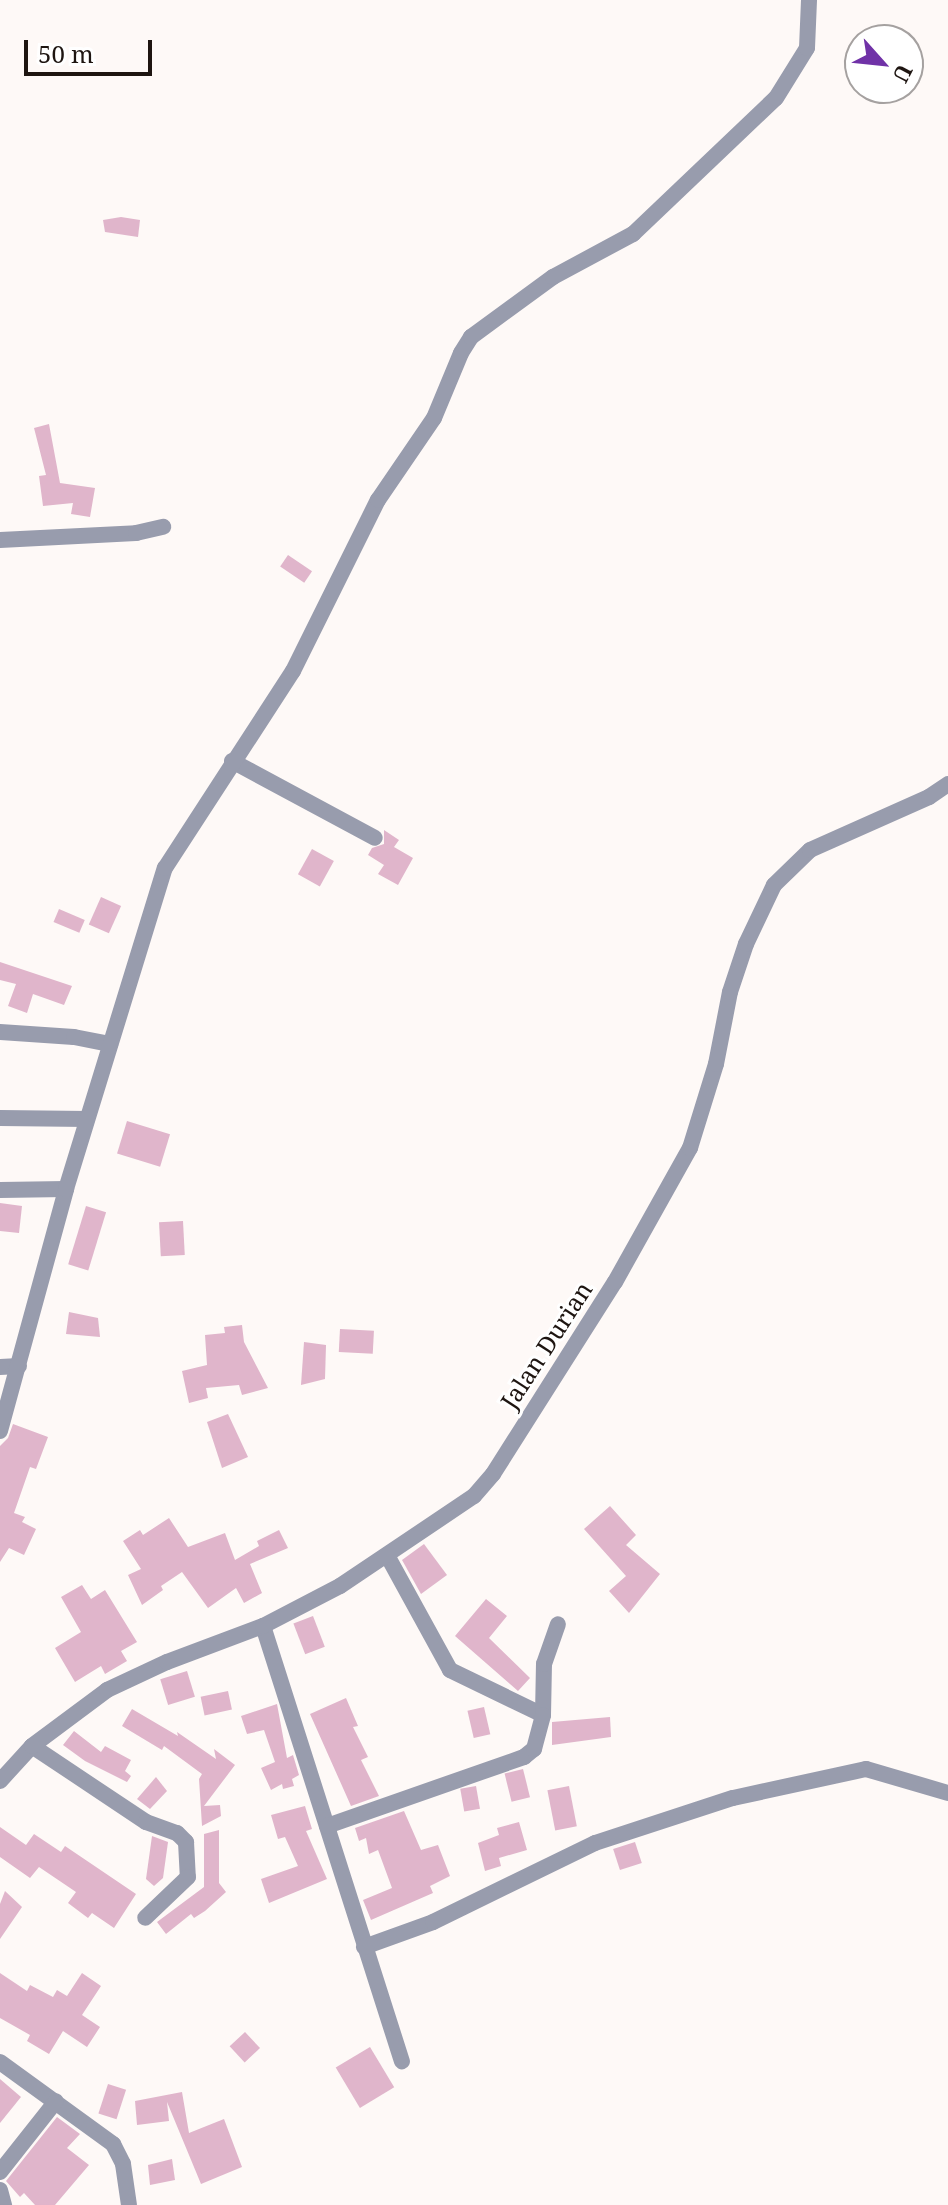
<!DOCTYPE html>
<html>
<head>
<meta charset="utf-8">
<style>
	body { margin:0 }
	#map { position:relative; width:948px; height:2205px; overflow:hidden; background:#fef9f7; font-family:"Noto Serif",serif }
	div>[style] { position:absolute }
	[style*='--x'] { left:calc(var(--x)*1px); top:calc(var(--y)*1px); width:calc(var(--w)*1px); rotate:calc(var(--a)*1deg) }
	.building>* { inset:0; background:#e0b5cb; transform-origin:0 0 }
	.minor>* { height:16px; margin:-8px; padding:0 8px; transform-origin:8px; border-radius:8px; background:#989cad }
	span { translate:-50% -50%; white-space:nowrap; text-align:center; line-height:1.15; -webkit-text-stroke:6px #fff; paint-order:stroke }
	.street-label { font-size:24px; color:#1e1511 }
	.north { position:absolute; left:844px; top:24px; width:80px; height:80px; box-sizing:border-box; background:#fff; border:2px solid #a5a1a0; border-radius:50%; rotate:117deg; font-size:22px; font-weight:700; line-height:32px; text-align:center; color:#1e1511 }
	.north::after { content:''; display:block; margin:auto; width:28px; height:36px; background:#7032a7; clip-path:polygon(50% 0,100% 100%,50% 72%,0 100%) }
	.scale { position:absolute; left:24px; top:40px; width:128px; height:36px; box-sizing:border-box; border:4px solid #1e1511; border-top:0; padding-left:10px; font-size:24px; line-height:28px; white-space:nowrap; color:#1e1511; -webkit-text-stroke:6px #fff; paint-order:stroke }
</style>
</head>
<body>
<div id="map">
	<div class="building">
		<i style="clip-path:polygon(121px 217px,140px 220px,138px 237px,105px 232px,103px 220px)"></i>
		<i style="clip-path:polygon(49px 424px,60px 483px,95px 488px,90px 517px,71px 514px,73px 503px,43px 506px,39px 476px,46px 475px,34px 428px)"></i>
		<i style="left:288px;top:555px;width:29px;height:14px;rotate:34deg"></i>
		<i style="clip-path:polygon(384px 830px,399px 840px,394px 847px,413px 858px,398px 885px,378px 874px,384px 865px,368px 855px,372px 848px,384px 844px)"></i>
		<i style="left:312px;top:849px;width:25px;height:29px;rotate:29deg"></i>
		<i style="left:101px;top:897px;width:22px;height:30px;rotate:24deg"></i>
		<i style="left:59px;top:909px;width:28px;height:14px;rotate:23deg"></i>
		<i style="clip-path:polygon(0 962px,72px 986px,64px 1005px,33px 994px,27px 1013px,8px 1006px,16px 984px,0 980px)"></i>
		<i style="left:127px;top:1121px;width:45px;height:34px;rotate:17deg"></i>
		<i style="clip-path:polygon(0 1203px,22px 1206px,19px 1233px,0 1231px)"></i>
		<i style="left:86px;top:1206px;width:21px;height:61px;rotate:17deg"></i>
		<i style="left:183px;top:1221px;width:34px;height:24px;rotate:87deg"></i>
		<i style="clip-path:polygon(69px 1312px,98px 1318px,100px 1337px,66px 1334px)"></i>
		<i style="clip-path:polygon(242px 1325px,244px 1342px,268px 1388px,242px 1395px,239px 1385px,206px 1388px,208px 1398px,189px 1403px,182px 1371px,207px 1365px,205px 1335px,225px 1333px,224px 1327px)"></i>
		<i style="left:340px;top:1329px;width:34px;height:23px;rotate:3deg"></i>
		<i style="clip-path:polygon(304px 1342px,326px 1345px,325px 1379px,301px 1385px)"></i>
		<i style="clip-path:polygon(228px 1414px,248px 1457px,222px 1468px,207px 1422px)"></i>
		<i style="clip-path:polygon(13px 1424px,48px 1437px,36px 1469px,30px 1467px,14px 1513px,25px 1517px,22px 1522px,36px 1529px,24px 1555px,9px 1548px,0 1562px,0 1446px,8px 1438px)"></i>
		<i style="clip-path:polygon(610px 1506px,636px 1535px,626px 1545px,660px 1574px,629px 1613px,609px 1591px,626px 1576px,584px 1529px)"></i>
		<i style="clip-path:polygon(169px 1518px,188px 1547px,225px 1533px,235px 1560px,259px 1546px,257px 1541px,279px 1530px,288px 1548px,250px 1564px,262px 1593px,244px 1603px,236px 1588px,208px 1608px,182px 1572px,161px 1586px,163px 1590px,142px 1605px,128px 1575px,141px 1569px,123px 1541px,140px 1530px,143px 1535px)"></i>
		<i style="clip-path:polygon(424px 1544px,447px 1575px,421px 1594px,402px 1560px)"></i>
		<i style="clip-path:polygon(82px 1585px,91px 1599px,105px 1590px,137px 1642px,121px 1651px,127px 1661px,105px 1674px,101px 1666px,75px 1682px,55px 1648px,81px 1632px,61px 1597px)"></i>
		<i style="clip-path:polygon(486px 1599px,507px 1616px,489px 1638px,530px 1678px,518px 1691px,455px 1636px)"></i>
		<i style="left:313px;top:1616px;width:33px;height:21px;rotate:69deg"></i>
		<i style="left:187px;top:1671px;width:27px;height:28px;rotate:73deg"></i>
		<i style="left:228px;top:1691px;width:19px;height:28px;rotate:78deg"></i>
		<i style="clip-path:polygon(346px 1698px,358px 1726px,353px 1727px,368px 1757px,361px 1760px,379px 1796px,351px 1806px,310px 1714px)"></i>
		<i style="clip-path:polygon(277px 1704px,287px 1758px,293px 1755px,299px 1775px,292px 1779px,294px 1786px,283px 1789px,282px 1784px,271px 1790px,261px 1768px,275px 1762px,264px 1730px,247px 1734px,241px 1716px)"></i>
		<i style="left:484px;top:1707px;width:28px;height:17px;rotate:77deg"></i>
		<i style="clip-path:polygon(132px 1709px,178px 1736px,177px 1732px,216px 1759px,214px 1749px,235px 1765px,204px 1806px,220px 1805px,221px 1816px,202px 1826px,199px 1779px,202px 1774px,164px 1746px,162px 1750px,122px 1726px)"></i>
		<i style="clip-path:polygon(610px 1717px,611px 1737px,552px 1745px,552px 1722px)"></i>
		<i style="clip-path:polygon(74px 1731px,101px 1752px,105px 1746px,131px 1760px,125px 1771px,131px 1776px,127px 1782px,85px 1761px,63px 1745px)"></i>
		<i style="left:523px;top:1769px;width:29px;height:19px;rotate:76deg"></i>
		<i style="clip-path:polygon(156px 1777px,167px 1791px,150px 1809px,137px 1799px)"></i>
		<i style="left:476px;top:1786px;width:23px;height:16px;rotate:80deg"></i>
		<i style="left:569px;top:1786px;width:41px;height:22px;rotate:79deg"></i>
		<i style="clip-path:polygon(305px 1806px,312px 1829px,306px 1831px,327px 1879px,269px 1903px,261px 1879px,298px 1866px,285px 1837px,278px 1839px,271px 1815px)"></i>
		<i style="clip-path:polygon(404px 1811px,421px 1850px,438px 1845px,450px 1876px,430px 1886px,433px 1893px,371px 1920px,363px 1900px,392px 1888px,378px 1850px,369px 1854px,366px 1838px,359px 1841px,355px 1828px)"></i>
		<i style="clip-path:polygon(519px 1822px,527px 1850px,499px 1858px,501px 1866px,485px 1871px,478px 1843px,499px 1835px,497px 1828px)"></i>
		<i style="clip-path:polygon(0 1827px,26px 1845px,34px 1834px,61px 1852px,65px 1846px,136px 1894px,114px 1928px,92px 1913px,88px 1918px,68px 1903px,76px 1892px,39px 1867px,30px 1878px,0 1857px)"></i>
		<i style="clip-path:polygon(219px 1830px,219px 1883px,226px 1892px,205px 1911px,194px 1918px,191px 1914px,166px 1934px,157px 1922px,204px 1887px,204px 1834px)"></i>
		<i style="clip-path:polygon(152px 1836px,168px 1842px,163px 1878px,154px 1886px,146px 1879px)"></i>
		<i style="left:635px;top:1842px;width:22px;height:23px;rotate:72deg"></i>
		<i style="clip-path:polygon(5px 1891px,22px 1907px,0 1939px,0 1904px)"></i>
		<i style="clip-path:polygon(0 1973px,27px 1991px,30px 1985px,53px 1997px,57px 1990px,67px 1996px,82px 1973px,101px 1986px,82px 2015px,100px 2027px,87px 2047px,63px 2031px,49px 2054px,27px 2041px,30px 2035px,0 2018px)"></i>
		<i style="left:245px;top:2032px;width:22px;height:21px;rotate:47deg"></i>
		<i style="left:370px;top:2047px;width:47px;height:40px;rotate:59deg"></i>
		<i style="clip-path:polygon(0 2079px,21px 2097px,0 2123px)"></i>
		<i style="left:108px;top:2084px;width:19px;height:31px;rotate:18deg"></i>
		<i style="clip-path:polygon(182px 2092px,189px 2133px,224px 2119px,242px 2167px,201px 2184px,167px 2102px,169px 2121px,137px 2125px,135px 2101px)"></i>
		<i style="clip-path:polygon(57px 2117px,80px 2134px,67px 2148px,89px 2165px,55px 2205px,35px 2205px,24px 2193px,20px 2197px,6px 2181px)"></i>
		<i style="clip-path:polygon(172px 2159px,175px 2180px,150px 2185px,148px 2165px)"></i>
	</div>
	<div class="minor">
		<i style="--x:0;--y:540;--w:136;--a:-2.9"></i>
		<i style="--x:136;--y:533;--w:28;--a:-13"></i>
		<i style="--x:232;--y:761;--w:162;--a:28.3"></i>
		<i style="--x:0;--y:1032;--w:74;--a:3.9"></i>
		<i style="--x:74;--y:1037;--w:37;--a:11"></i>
		<i style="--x:0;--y:1118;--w:87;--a:0.7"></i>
		<i style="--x:0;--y:1190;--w:66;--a:-0.9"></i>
		<i style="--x:0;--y:1367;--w:19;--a:-3"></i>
		<i style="--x:0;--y:1431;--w:251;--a:-74.7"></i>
		<i style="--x:66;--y:1189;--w:336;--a:-72.9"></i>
		<i style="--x:165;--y:868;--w:235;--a:-57"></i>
		<i style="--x:293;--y:671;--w:191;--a:-63.6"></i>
		<i style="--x:378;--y:500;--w:99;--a:-55.7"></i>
		<i style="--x:434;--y:418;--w:70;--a:-67.4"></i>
		<i style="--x:461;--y:353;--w:19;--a:-58"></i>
		<i style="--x:471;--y:337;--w:102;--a:-36.2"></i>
		<i style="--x:553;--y:277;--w:91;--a:-28.3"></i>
		<i style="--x:633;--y:234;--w:197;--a:-43.6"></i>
		<i style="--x:776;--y:98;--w:59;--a:-58.2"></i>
		<i style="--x:807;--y:48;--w:48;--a:-87.6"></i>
		<i style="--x:388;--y:1557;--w:129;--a:61.2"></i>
		<i style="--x:450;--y:1670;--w:103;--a:25.8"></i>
		<i style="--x:543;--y:1715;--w:51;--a:-88.9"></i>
		<i style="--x:544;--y:1664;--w:42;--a:-70.7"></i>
		<i style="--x:263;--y:1626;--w:457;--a:72.3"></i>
		<i style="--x:32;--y:1746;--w:137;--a:33.7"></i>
		<i style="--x:146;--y:1822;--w:33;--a:20"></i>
		<i style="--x:177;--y:1833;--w:13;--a:45"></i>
		<i style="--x:186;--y:1842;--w:35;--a:87"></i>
		<i style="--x:188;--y:1877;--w:59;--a:136.4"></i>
		<i style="--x:0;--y:1781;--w:47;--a:-47.6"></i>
		<i style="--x:32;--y:1746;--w:94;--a:-36.7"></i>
		<i style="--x:107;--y:1690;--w:66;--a:-25"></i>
		<i style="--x:167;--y:1662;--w:103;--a:-20.6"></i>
		<i style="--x:263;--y:1626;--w:87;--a:-27.5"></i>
		<i style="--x:340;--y:1586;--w:161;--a:-33.9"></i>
		<i style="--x:474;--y:1496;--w:29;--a:-49"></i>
		<i style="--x:493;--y:1474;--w:227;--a:-57.6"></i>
		<i style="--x:615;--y:1282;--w:154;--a:-60.8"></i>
		<i style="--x:690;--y:1148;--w:88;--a:-72.8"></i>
		<i style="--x:716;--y:1064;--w:73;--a:-79"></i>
		<i style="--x:730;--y:992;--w:51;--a:-71.6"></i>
		<i style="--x:746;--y:944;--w:65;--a:-64.6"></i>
		<i style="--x:774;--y:885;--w:50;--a:-44.2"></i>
		<i style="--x:810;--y:850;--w:130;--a:-24"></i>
		<i style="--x:929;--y:797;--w:23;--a:-34"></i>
		<i style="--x:327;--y:1826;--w:209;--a:-19.3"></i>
		<i style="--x:524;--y:1757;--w:13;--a:-39"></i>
		<i style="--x:534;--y:1749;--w:35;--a:-75"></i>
		<i style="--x:364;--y:1947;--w:73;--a:-19.9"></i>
		<i style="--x:433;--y:1922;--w:180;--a:-26"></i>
		<i style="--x:595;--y:1843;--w:145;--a:-18.1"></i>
		<i style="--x:733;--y:1798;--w:136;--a:-12.3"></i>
		<i style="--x:866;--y:1769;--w:85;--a:16.3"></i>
		<i style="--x:0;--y:2062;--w:140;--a:36"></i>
		<i style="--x:113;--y:2144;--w:22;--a:63"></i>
		<i style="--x:123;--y:2164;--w:41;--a:81.7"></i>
		<i style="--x:0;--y:2172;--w:90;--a:-51.7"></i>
		<i style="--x:0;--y:2190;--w:16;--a:75"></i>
	</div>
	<div class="street-label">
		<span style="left:546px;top:1345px;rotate:-57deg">Jalan Durian</span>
	</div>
	<div class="north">U</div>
	<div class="scale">50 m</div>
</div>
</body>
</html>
